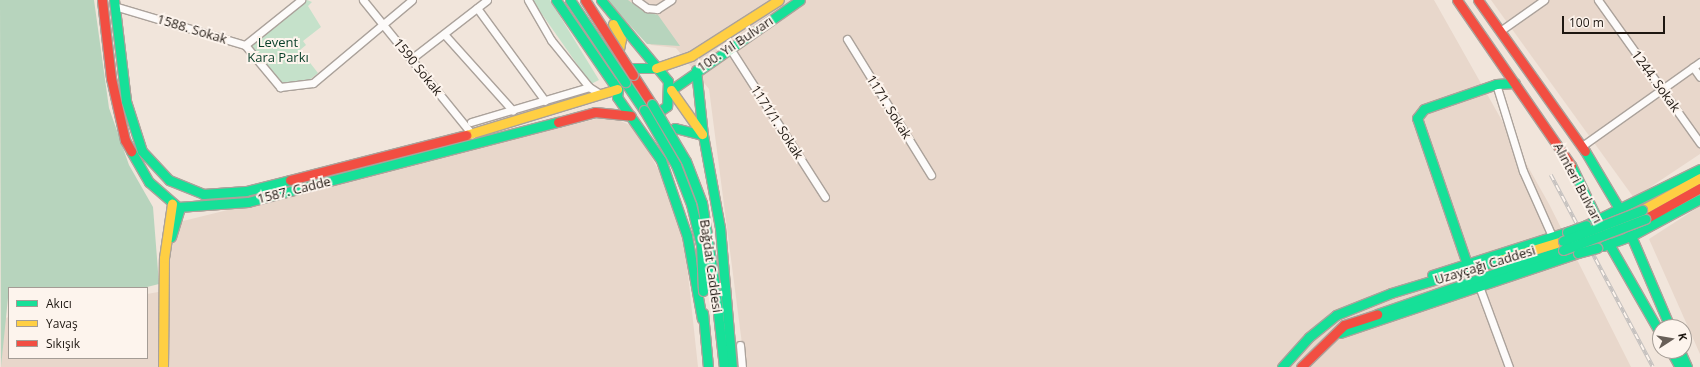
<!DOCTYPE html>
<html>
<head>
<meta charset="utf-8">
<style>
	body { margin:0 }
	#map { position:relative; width:1700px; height:367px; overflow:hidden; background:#f1e5db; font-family:"Open Sans",sans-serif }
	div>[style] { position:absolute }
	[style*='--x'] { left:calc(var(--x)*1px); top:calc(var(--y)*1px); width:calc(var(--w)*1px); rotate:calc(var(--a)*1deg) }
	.industrial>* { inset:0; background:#e8d7cb }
	.green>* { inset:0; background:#c5e1ca }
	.forest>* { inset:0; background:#b7d4bd }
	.roads { filter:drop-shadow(1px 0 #aba29b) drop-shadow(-1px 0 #aba29b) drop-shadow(0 1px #aba29b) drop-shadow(0 -1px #aba29b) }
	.street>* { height:7px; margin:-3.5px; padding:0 3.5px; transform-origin:3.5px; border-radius:3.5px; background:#fdfbfa }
	.fast>* { height:9px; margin:-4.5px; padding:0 4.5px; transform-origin:4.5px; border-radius:4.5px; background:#16e098 }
	.slow>* { height:9px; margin:-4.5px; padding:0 4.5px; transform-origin:4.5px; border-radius:4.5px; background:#ffcf43 }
	.jam>* { height:9px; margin:-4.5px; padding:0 4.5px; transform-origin:4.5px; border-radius:4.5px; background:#f24e42 }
	.rail>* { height:3.5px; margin-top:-1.75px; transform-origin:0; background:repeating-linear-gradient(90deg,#fdf4ed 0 6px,#c5c1bf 0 12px); box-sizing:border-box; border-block:1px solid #c5c1bf }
	.bridges { filter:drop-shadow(1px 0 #aba29b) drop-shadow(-1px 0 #aba29b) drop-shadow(0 1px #aba29b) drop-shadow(0 -1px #aba29b) }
	.fast-bridge>* { height:9px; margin:-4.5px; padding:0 4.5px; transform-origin:4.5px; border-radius:4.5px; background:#16e098 }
	.jam-bridge>* { height:9px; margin:-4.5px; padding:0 4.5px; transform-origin:4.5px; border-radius:4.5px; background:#f24e42 }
	span { translate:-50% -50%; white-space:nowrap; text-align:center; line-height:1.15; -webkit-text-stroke:4px #fdf4ed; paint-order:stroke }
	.street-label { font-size:13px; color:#1e1711 }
	.park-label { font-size:13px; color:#073e28 }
	.legend { position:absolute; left:8px; top:287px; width:140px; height:72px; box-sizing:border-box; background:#fdf4ed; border:1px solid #a49c95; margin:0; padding:5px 7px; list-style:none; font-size:12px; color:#1e1711 }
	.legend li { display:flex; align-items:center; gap:8px; height:20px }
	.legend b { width:20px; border:1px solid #a49c95 }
	.north { position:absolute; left:1652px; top:319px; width:40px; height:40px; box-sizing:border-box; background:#fdf4ed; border:1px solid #a49c95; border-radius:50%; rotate:78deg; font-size:11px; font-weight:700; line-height:16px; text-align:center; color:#1e1711 }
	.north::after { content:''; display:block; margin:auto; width:14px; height:18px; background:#685f58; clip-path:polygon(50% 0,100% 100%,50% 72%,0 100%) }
	.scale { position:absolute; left:1562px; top:16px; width:103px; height:18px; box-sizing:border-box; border:2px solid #1e1711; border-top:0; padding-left:5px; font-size:12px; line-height:14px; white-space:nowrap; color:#1e1711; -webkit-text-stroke:3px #fdf4ed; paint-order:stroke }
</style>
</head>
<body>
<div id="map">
	<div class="industrial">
		<i style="clip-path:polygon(618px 0,1434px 0,1549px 204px,1631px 367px,745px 367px,709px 89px,676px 48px,651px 45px)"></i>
		<i style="clip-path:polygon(1491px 0,1700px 0,1700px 154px,1634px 198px)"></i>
		<i style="clip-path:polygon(608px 116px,635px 127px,659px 171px,684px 237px,698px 367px,1px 367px,5px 318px,9px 317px,9px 358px,147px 358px,147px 294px,164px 291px,164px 258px,175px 223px)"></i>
		<i style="clip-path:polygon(1700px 206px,1700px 354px,1649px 239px)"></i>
	</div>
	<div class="green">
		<i style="clip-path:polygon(307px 0,312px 2px,308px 6px,321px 27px,303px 41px,306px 45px,300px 50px,318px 73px,307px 82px,280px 85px,248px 47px)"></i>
		<i style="clip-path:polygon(532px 0,550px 0,599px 80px,591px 84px)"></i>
	</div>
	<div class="forest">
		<i style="clip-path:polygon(0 0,94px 0,109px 108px,129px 165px,153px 207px,159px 284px,143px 288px,9px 288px,1px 367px)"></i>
		<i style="clip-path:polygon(607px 0,628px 0,643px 11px,658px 15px,680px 46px,647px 44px)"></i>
	</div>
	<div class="roads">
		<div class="street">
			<i style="--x:363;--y:0;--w:173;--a:50.9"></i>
			<i style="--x:528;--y:0;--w:46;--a:60.1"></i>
			<i style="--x:551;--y:40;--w:60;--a:51"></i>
			<i style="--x:589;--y:87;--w:13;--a:32"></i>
			<i style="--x:636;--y:0;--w:14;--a:36"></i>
			<i style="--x:647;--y:8;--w:10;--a:6"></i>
			<i style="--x:657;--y:9;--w:17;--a:-33"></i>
			<i style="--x:1598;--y:0;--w:176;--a:54.5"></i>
			<i style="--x:114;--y:6;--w:137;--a:16.6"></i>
			<i style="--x:245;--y:45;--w:55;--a:50.2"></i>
			<i style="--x:280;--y:87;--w:33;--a:-7"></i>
			<i style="--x:313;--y:83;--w:129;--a:-40"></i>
			<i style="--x:477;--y:8;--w:115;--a:53.8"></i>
			<i style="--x:1500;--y:31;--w:54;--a:-35.2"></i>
			<i style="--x:444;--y:34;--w:103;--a:48.1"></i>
			<i style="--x:847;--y:39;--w:160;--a:58.3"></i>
			<i style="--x:245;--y:45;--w:72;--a:-38.8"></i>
			<i style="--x:729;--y:47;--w:178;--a:57.4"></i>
			<i style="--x:411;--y:59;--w:96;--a:-37.8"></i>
			<i style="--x:1693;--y:67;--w:12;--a:55"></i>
			<i style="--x:1496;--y:84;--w:91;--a:72.8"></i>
			<i style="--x:1523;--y:171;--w:71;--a:66"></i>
			<i style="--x:471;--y:122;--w:123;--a:-16.5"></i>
			<i style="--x:1582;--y:146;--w:145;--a:-35.4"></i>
			<i style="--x:1479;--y:286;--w:86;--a:69.7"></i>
			<i style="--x:740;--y:345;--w:22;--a:85"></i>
		</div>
		<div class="fast">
			<i style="--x:114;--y:0;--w:102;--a:83.2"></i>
			<i style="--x:126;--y:101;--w:52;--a:72.3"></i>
			<i style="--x:142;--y:151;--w:40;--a:47"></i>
			<i style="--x:169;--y:180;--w:37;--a:22"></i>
			<i style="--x:203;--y:194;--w:43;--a:-4"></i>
			<i style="--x:246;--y:191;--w:45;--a:-14"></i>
			<i style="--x:556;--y:0;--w:108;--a:55.6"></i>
			<i style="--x:601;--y:0;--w:105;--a:50.4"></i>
			<i style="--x:668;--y:81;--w:25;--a:92"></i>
			<i style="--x:667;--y:106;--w:21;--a:145"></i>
			<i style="--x:656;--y:68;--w:25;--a:180"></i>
			<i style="--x:631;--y:68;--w:18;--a:133"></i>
			<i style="--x:619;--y:81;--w:16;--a:97"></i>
			<i style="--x:617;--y:97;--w:77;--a:55.1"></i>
			<i style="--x:661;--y:160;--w:80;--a:71.1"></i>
			<i style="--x:687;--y:236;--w:84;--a:79.8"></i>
			<i style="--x:696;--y:70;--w:65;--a:83.9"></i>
			<i style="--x:703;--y:135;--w:95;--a:79.6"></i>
			<i style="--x:720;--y:228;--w:140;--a:85.1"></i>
			<i style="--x:625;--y:82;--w:34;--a:56"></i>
			<i style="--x:671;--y:90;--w:157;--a:-34.9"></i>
			<i style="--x:661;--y:136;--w:16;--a:-30"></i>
			<i style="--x:675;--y:128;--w:29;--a:14"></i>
			<i style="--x:131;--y:151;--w:36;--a:60"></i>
			<i style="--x:149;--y:182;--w:38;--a:41"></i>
			<i style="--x:178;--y:207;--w:70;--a:-4.1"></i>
			<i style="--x:248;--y:202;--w:320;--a:-14.5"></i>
			<i style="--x:1585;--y:151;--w:69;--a:59.3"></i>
			<i style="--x:1620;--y:210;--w:127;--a:66.9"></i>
			<i style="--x:1571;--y:165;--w:88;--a:64.3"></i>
			<i style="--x:1609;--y:244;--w:103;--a:60.2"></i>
			<i style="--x:1586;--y:225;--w:127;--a:-26.2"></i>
			<i style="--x:171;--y:237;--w:31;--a:-73"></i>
			<i style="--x:1603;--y:246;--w:30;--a:-20"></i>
			<i style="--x:1631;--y:236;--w:78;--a:-28.2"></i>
			<i style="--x:1466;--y:261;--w:151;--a:-108.9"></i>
			<i style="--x:1417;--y:118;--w:11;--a:-52"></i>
			<i style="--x:1424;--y:109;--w:76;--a:-19.1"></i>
			<i style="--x:1496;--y:84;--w:19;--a:-3"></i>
			<i style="--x:1432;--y:275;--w:142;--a:-17.7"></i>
			<i style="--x:715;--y:286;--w:81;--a:83.7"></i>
			<i style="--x:703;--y:313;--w:54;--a:84.7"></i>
			<i style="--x:1377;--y:314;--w:197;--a:-19"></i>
			<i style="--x:1340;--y:333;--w:251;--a:-18.6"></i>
			<i style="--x:1671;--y:351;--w:18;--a:61"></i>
			<i style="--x:1680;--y:351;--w:17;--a:66"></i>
			<i style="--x:1282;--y:367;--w:40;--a:-48"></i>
			<i style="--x:1309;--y:337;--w:35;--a:-39"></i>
			<i style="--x:1336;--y:315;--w:59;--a:-21.8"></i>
			<i style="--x:1391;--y:293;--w:114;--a:-16.8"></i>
		</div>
		<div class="slow">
			<i style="--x:613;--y:24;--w:17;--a:62"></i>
			<i style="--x:621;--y:39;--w:20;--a:101"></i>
			<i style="--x:656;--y:68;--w:37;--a:-19"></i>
			<i style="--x:691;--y:56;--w:104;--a:-32.5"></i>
			<i style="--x:671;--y:90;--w:54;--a:54.8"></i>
			<i style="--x:466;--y:135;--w:158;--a:-16.9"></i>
			<i style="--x:1642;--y:210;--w:66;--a:-28.9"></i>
			<i style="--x:1500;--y:260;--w:66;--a:-16.8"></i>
			<i style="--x:163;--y:367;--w:109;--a:-89.5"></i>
			<i style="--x:164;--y:258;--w:55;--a:-81.6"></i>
		</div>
		<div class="jam">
			<i style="--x:102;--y:0;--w:79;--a:83.4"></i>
			<i style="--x:111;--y:78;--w:64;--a:77.3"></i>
			<i style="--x:125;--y:140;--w:13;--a:61"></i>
			<i style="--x:1457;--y:0;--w:201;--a:55.4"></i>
			<i style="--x:1478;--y:0;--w:185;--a:54.7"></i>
			<i style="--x:633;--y:75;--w:35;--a:57"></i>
			<i style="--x:558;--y:122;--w:38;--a:-15"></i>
			<i style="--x:595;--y:112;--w:36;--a:6"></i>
			<i style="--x:290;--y:180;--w:182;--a:-14.3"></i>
			<i style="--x:1645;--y:219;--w:63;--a:-29.4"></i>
			<i style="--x:1301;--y:367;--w:60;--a:-44.3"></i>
			<i style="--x:1344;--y:325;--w:35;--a:-18"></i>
		</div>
	</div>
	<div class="rail">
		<i style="--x:1551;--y:175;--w:217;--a:62"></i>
	</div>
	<div class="bridges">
		<div class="fast-bridge">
			<i style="--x:570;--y:0;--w:99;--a:56.1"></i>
			<i style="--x:652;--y:104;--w:66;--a:59.2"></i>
			<i style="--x:686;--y:161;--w:45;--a:69.1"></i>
			<i style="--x:702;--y:203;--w:84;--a:81.1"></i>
			<i style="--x:644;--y:110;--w:64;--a:59.8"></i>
			<i style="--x:676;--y:165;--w:42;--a:69"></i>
			<i style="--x:691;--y:204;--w:42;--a:76.3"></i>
			<i style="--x:701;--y:245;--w:46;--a:87.5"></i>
			<i style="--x:1567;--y:232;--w:20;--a:-20"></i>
			<i style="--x:1563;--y:241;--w:85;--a:-21.4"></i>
			<i style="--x:1563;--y:250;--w:88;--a:-20.7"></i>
			<i style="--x:1578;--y:253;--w:20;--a:-15"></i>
		</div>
		<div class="jam-bridge">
			<i style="--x:585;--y:0;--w:89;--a:57.4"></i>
		</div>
	</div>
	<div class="street-label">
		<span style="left:192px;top:29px;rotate:17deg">1588. Sokak</span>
		<span style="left:735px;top:44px;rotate:-34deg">100. Yıl Bulvarı</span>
		<span style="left:418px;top:67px;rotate:51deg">1590 Sokak</span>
		<span style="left:1656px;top:81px;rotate:54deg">1244. Sokak</span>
		<span style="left:889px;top:107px;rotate:58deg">1171. Sokak</span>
		<span style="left:777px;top:122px;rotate:57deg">1171/1. Sokak</span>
		<span style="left:1578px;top:183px;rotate:62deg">Alınteri Bulvarı</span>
		<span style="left:294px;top:190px;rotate:-14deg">1587. Cadde</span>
		<span style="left:1485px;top:265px;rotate:-17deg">Uzayçağı Caddesi</span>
		<span style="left:711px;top:266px;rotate:82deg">Bağdat Caddesi</span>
	</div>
	<div class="park-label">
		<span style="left:278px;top:50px">Levent<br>Kara Parkı</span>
	</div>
	<ul class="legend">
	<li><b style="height:5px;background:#16e098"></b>Akıcı</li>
	<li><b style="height:5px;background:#ffcf43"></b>Yavaş</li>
	<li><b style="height:5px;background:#f24e42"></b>Sıkışık</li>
	</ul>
	<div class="north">K</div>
	<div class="scale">100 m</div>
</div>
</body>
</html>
